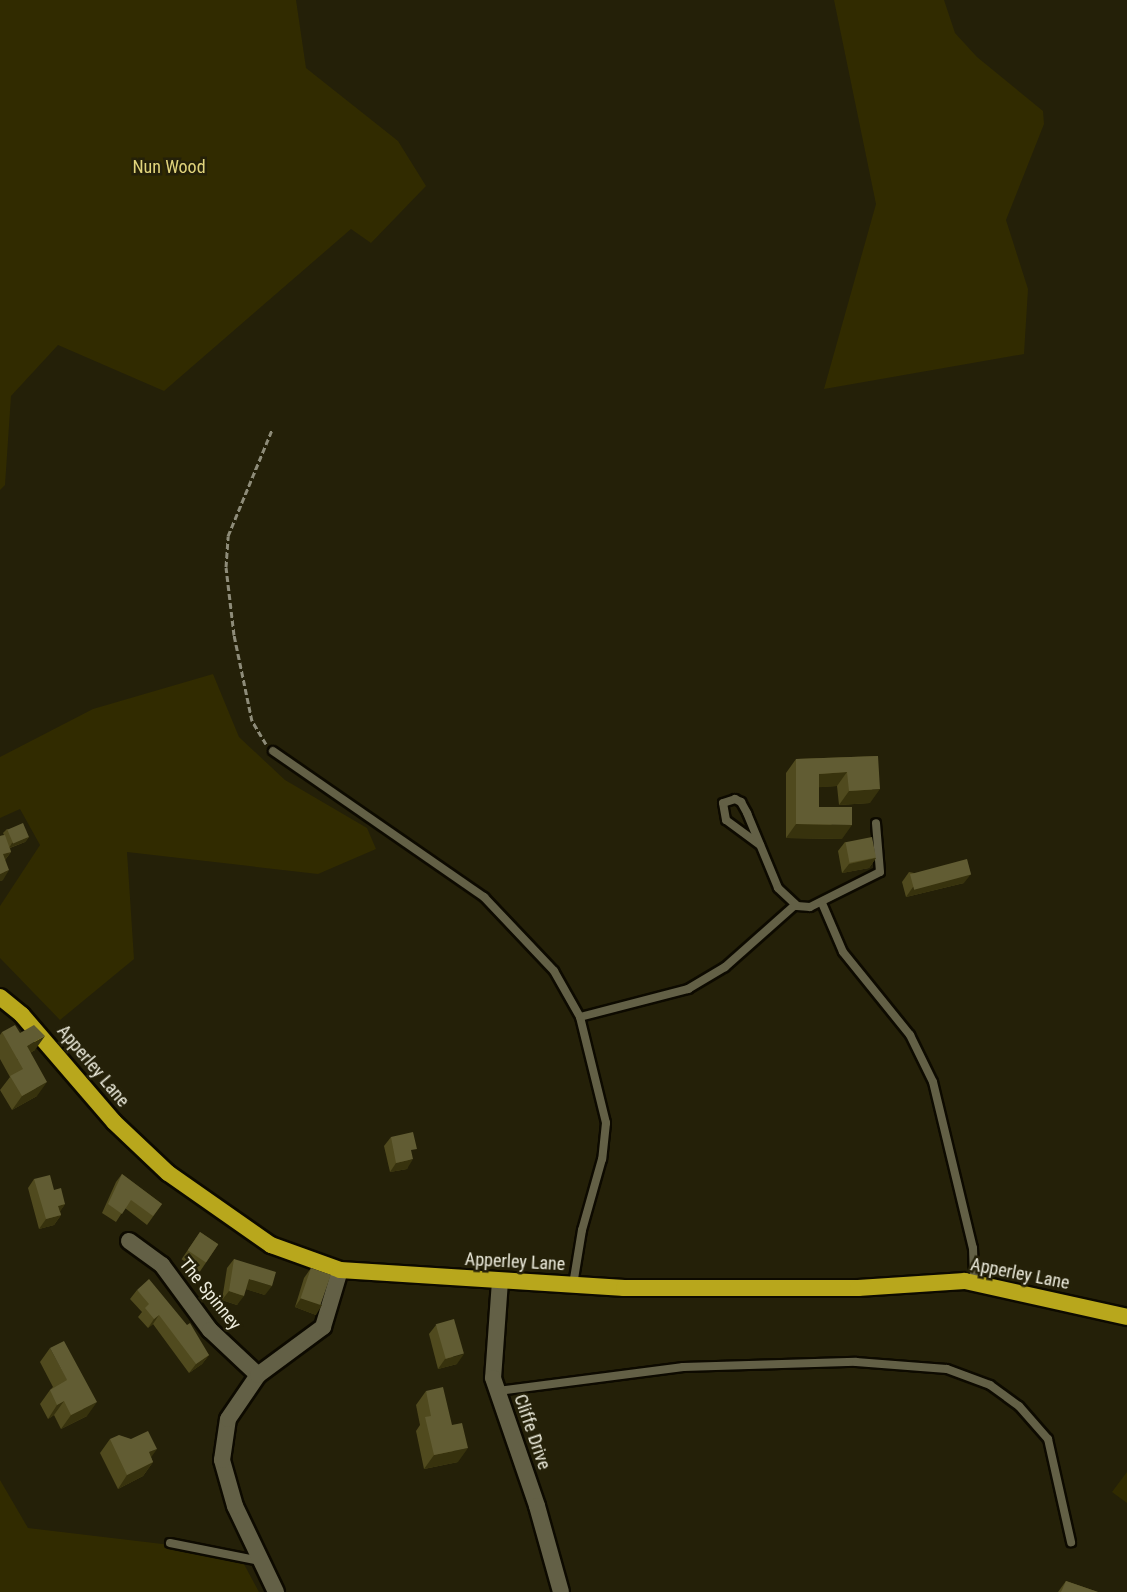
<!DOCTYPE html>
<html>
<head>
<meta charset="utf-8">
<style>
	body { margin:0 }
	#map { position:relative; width:1127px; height:1592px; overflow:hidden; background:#242008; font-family:"Roboto Condensed",sans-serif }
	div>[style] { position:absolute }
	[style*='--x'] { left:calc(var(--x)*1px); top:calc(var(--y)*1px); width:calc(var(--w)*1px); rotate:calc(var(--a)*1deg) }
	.green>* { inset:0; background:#312b00 }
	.path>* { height:3px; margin-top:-1.5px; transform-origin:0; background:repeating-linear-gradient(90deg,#8e8c79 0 6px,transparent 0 9px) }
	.roads { filter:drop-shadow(2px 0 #0d0a00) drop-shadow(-2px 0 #0d0a00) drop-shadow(0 2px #0d0a00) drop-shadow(0 -2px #0d0a00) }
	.service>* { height:8px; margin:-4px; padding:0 4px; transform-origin:4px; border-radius:4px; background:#636046 }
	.minor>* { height:16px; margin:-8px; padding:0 8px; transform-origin:8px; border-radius:8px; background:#636046 }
	.trunk>* { height:16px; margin:-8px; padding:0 8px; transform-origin:8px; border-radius:8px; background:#b8a71c }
	.wall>* { inset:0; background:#504a1e; transform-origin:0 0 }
	.shaded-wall>* { inset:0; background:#37320d }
	.building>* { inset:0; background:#615c33; transform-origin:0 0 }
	span { translate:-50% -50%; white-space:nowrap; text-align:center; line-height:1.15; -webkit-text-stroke:5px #242008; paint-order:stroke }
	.park-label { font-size:18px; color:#e1d47c }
	.street-label { font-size:18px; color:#edecdd }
</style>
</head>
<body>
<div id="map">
	<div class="green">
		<i style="clip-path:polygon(0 0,296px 0,306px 68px,398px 141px,426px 186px,371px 243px,351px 229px,164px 391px,58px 345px,11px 396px,5px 485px,0 490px)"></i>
		<i style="clip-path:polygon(834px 0,944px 0,955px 33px,977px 57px,1043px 111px,1044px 124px,1006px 220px,1028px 289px,1024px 354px,824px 389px,876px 204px)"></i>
		<i style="clip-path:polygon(213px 674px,239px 737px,285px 780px,367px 828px,376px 849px,318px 874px,127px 852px,134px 959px,60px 1020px,0 958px,0 906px,40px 845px,20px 809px,0 818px,0 757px,93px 709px)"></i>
		<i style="clip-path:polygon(1127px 1472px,1127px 1503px,1112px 1492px)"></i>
		<i style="clip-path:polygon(0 1480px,28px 1528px,238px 1553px,259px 1592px,0 1592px)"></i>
	</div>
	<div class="path">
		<i style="--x:266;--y:744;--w:27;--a:-121"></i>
		<i style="--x:252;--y:721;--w:88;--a:-101.8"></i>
		<i style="--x:234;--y:635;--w:68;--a:-96.7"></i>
		<i style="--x:226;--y:567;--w:31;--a:-86"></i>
		<i style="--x:228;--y:536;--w:115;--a:-67.5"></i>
	</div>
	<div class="roads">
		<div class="service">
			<i style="--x:273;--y:751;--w:257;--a:34.7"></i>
			<i style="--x:484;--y:897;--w:102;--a:46.6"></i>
			<i style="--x:554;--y:971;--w:53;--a:60.5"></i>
			<i style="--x:580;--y:1017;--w:109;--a:76.2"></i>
			<i style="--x:606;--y:1123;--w:36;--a:96"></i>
			<i style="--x:602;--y:1159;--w:74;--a:105.7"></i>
			<i style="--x:582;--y:1230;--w:56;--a:99.3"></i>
			<i style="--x:760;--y:845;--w:42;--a:-143.7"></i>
			<i style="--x:726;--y:820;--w:17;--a:-100"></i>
			<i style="--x:723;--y:803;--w:13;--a:-18"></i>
			<i style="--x:735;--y:799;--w:7;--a:27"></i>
			<i style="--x:741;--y:802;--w:13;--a:61"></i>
			<i style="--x:747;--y:813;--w:81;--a:67.5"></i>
			<i style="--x:778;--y:888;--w:26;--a:43"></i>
			<i style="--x:797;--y:906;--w:13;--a:4"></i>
			<i style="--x:810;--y:907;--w:78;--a:-26.6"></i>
			<i style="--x:880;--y:872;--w:49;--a:-94.7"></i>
			<i style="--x:822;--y:903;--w:53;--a:66.8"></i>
			<i style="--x:843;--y:952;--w:107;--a:51.1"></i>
			<i style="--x:910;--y:1035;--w:52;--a:63.9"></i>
			<i style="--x:933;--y:1082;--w:171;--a:76.5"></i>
			<i style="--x:973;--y:1248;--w:35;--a:88"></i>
			<i style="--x:580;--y:1017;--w:112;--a:-14.5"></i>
			<i style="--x:688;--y:989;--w:43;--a:-30.7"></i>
			<i style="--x:725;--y:967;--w:94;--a:-41.5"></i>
			<i style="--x:498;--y:1391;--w:187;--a:-7.4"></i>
			<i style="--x:683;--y:1367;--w:173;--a:-1.7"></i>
			<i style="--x:856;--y:1362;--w:91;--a:4.4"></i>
			<i style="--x:947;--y:1369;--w:46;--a:20.4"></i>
			<i style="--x:990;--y:1385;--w:36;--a:36"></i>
			<i style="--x:1019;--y:1406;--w:44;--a:48.7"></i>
			<i style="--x:1048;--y:1439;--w:106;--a:77.4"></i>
			<i style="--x:170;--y:1543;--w:92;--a:11.3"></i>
		</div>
		<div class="minor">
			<i style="--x:129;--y:1241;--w:41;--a:36"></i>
			<i style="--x:162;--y:1265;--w:81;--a:53.6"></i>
			<i style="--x:210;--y:1330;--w:66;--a:43.2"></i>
			<i style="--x:500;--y:1281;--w:97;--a:94.1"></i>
			<i style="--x:493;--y:1378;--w:135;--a:71"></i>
			<i style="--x:537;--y:1506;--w:89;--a:74.4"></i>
			<i style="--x:276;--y:1592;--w:95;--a:-115.5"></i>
			<i style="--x:235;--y:1506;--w:48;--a:-105.8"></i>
			<i style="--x:222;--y:1460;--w:41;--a:-81.7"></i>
			<i style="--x:228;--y:1419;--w:53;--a:-55.7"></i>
			<i style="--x:258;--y:1375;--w:81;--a:-36.4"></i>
			<i style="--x:323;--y:1327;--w:59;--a:-73.4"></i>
		</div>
		<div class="trunk">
			<i style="--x:0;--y:997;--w:28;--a:39"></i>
			<i style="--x:22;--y:1015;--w:141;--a:49.3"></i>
			<i style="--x:114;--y:1122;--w:74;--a:43.4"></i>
			<i style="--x:168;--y:1173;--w:126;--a:35"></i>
			<i style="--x:271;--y:1245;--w:73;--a:19.9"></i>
			<i style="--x:340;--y:1270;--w:285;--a:3.6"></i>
			<i style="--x:624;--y:1288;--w:234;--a:0"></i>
			<i style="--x:858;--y:1288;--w:107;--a:-3.7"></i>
			<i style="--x:965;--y:1281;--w:166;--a:12.5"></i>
		</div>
	</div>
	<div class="wall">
		<i style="clip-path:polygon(878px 756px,870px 803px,839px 805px,837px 786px,819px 787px,819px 807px,842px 839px,786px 838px,786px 773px,796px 759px)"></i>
		<i style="clip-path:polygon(7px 829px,29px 837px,25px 842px,10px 848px,11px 852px,5px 860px,3px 880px,0 881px,0 836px,4px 835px,3px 833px)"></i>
		<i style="clip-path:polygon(845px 842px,876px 858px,869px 868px,842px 873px,838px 851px)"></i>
		<i style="clip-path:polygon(909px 872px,964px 883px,906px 897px,902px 882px)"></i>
		<i style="clip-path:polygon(2px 1032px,20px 1033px,35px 1050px,30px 1053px,37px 1096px,12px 1110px,0 1090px,10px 1077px,0 1059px,0 1035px)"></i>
		<i style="clip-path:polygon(391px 1137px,412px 1155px,407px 1169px,390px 1172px,384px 1146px)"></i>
		<i style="clip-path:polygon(122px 1174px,162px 1204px,147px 1225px,125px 1208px,116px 1222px,102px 1213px,116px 1182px)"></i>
		<i style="clip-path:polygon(34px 1179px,54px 1190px,65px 1204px,60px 1211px,61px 1215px,54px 1225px,39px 1229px,28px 1188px)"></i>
		<i style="left:200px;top:1232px;width:22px;height:33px;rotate:34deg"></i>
		<i style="clip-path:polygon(234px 1259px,265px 1295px,246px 1289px,237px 1305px,222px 1300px,227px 1268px)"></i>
		<i style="clip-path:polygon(311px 1268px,316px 1315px,295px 1307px,304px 1278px)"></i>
		<i style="clip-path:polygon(137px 1290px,209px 1355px,202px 1364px,189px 1373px,153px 1324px,148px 1328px,138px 1317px,142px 1312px,130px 1299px)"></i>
		<i style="clip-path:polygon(436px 1325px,457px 1364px,438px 1369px,429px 1334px)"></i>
		<i style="clip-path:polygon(50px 1348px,87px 1416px,61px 1429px,54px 1415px,48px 1419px,40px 1404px,50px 1390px,53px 1387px,40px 1362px)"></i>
		<i style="clip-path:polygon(426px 1391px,458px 1462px,424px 1469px,416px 1431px,420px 1425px,416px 1405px)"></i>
		<i style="clip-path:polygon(110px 1439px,151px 1457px,153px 1462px,143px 1476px,118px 1489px,100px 1453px)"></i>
		<i style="clip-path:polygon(1066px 1581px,1098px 1592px,1058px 1592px)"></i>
	</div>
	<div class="shaded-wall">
		<i style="clip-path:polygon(847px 772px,837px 786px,809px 788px,819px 774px)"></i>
		<i style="clip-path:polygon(880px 789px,870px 803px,839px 805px,849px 791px)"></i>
		<i style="clip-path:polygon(796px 824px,852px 825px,842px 839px,786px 838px)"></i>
		<i style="clip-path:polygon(29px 837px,25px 842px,9px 848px,12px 843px)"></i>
		<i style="clip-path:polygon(11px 852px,4px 861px,3px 854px)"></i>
		<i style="clip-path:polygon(876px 858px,869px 868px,842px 873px,849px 864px)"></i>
		<i style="clip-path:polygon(9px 870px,3px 880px,0 881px,0 874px)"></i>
		<i style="clip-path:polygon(971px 874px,964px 883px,906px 897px,913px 887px)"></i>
		<i style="clip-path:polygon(45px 1036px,35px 1050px,17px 1060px,27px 1046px)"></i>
		<i style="clip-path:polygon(47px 1082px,37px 1096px,12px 1110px,22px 1096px)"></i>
		<i style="clip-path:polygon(413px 1159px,407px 1169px,390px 1172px,396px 1163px)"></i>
		<i style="clip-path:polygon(65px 1204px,59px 1213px,58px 1206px)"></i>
		<i style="clip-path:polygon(61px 1215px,54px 1225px,39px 1229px,46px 1219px)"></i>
		<i style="clip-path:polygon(249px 1279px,272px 1286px,265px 1295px,242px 1288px)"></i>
		<i style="clip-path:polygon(229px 1291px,244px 1296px,237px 1305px,222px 1300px)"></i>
		<i style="clip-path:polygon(301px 1298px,322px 1305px,316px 1315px,295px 1307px)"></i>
		<i style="clip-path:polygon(159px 1315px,153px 1324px,148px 1328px,154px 1319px)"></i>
		<i style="clip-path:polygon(464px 1354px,457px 1364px,438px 1369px,445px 1359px)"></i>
		<i style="clip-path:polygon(209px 1355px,202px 1364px,189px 1373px,196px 1364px)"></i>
		<i style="clip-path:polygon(64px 1401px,54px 1415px,48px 1419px,57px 1405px)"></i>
		<i style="clip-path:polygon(97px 1402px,87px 1416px,61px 1429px,71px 1415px)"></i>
		<i style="clip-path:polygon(468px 1448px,458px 1462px,424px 1469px,434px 1455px)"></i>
		<i style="clip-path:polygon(157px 1449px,147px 1463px,149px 1452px)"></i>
		<i style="clip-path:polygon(153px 1462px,143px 1476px,118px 1489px,127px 1475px)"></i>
	</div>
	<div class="building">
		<i style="clip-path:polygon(878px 756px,880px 789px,849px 791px,847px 772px,819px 774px,819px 807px,852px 807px,852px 825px,796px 824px,796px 759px)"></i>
		<i style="left:23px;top:823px;width:15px;height:17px;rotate:67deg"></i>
		<i style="clip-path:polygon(5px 835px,11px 852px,3px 854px,9px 870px,0 874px,0 836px)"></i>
		<i style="left:872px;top:837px;width:21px;height:27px;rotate:79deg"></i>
		<i style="left:967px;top:859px;width:16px;height:59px;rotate:75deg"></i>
		<i style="clip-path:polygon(15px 1025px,20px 1033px,34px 1025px,45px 1036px,27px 1046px,47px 1082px,22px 1096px,10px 1076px,23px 1069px,2px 1032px)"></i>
		<i style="clip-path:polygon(413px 1132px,417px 1149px,411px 1150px,413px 1159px,396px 1163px,391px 1137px)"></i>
		<i style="clip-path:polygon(122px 1174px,162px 1204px,153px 1216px,131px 1200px,122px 1214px,108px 1204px)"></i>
		<i style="clip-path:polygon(50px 1175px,54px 1190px,61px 1188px,65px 1204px,58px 1206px,61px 1215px,46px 1219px,34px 1179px)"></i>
		<i style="left:200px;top:1232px;width:22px;height:22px;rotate:34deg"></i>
		<i style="clip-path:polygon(234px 1259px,276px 1272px,272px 1286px,249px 1279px,244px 1296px,229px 1291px)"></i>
		<i style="left:311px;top:1268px;width:21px;height:32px;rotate:19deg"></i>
		<i style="clip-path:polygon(149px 1279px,187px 1325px,190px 1323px,209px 1355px,196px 1364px,159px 1315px,154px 1319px,145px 1308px,149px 1304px,137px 1290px)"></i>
		<i style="left:454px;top:1319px;width:36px;height:19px;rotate:74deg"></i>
		<i style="clip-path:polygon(64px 1341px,97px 1402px,71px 1415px,64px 1401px,57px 1405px,50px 1390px,67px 1380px,50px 1348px)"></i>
		<i style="clip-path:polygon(443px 1387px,452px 1425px,462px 1423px,468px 1448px,434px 1455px,425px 1417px,431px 1416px,426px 1391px)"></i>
		<i style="clip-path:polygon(148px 1431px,157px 1449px,149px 1452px,153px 1462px,127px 1475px,110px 1439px,119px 1435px,131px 1439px)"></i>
		<i style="clip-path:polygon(1066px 1581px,1098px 1592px,1061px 1592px)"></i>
	</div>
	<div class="park-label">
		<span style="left:169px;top:167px">Nun Wood</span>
	</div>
	<div class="street-label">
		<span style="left:93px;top:1066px;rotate:50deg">Apperley Lane</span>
		<span style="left:515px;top:1262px;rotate:3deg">Apperley Lane</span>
		<span style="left:1020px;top:1274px;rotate:11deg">Apperley Lane</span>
		<span style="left:210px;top:1294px;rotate:51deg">The Spinney</span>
		<span style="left:532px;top:1432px;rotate:71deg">Cliffe Drive</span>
	</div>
</div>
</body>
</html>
